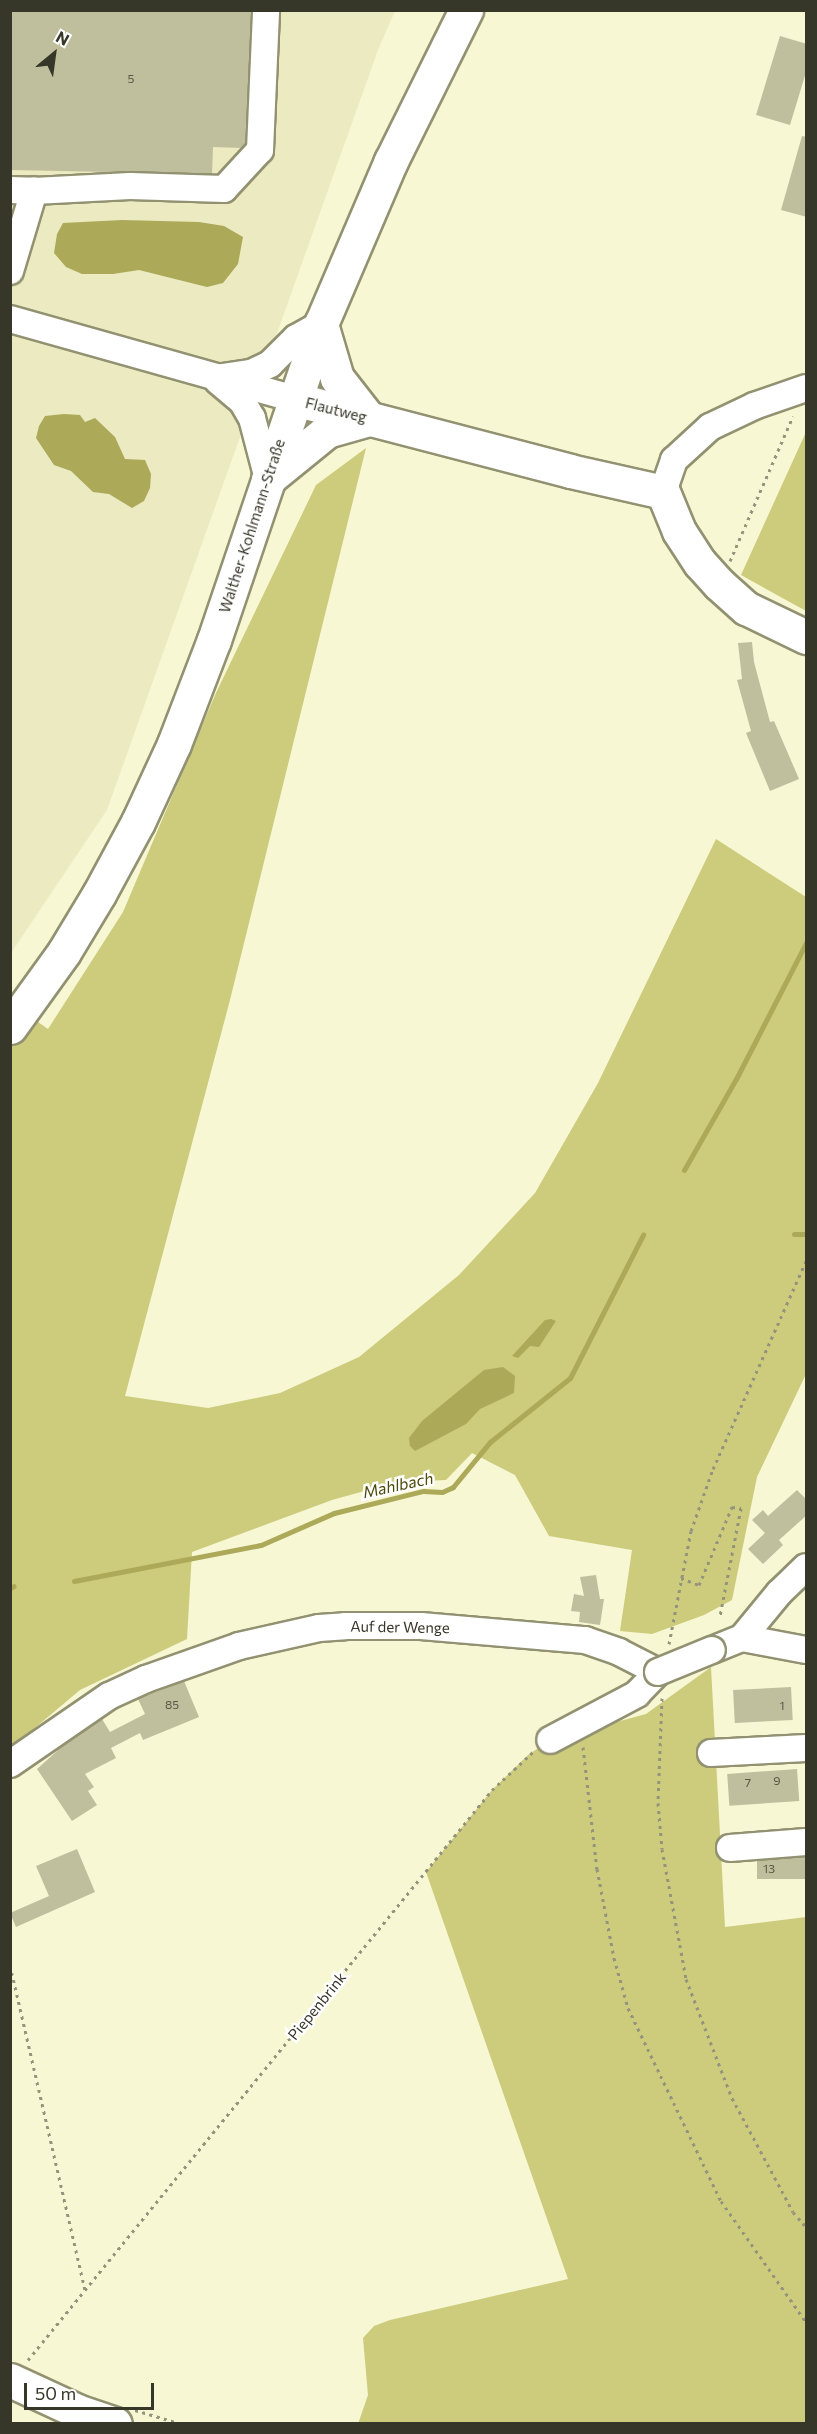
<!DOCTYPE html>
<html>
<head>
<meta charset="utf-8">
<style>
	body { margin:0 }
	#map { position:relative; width:817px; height:2434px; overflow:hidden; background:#f7f7d4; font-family:Commissioner,sans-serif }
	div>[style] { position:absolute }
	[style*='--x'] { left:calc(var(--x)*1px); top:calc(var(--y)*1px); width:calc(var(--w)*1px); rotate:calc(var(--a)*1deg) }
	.built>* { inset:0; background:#ebeac0 }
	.green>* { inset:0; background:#cdcb7c }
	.water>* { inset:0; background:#aca959 }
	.stream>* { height:5px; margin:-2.5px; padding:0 2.5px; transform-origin:2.5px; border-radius:2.5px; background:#aca959 }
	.building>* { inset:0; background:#bfbf9d; transform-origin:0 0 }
	.path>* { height:3px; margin-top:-1.5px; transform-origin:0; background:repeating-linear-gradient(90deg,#94947d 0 3px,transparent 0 7.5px) }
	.roads { filter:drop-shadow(2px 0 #929272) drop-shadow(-2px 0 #929272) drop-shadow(0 2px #929272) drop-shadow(0 -2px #929272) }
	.minor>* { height:26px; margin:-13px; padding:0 13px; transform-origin:13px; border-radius:13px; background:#fff }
	.major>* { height:33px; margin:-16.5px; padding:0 16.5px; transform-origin:16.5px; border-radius:16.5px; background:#fff }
	.bridges { filter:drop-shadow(2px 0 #929272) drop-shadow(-2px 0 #929272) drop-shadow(0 2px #929272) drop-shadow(0 -2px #929272) }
	.minor-bridge>* { height:26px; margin:-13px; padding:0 13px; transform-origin:13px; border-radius:13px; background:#fff }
	span { translate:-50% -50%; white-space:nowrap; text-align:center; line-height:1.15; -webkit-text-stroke:5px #fff; paint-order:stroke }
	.number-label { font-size:12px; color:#585846 }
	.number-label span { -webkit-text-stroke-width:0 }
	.street-label { font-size:15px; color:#363629 }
	.water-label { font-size:16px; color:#4c4a09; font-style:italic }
	.frame { position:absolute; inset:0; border:12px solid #363629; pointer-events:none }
	.north { position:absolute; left:24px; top:24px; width:60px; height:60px; -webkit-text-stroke:4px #fff; paint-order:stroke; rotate:29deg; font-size:16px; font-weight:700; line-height:24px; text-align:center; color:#363629 }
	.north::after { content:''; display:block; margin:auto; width:21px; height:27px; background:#363629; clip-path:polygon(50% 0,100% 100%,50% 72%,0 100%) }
	.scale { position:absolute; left:24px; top:2383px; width:130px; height:27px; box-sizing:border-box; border:3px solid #363629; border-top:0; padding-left:8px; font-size:18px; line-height:21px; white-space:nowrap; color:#363629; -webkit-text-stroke:4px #fff; paint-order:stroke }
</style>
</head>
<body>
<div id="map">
	<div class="built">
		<i style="clip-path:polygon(11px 11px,395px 11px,378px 50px,107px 810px,11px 953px)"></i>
	</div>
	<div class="green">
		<i style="clip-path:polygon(806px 432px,806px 611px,741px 575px)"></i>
		<i style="clip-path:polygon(366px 448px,230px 1000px,125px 1396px,208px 1408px,280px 1393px,359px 1357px,459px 1275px,535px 1193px,598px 1083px,716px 839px,806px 897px,806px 1374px,757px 1477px,732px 1600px,704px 1615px,652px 1634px,620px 1631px,632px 1550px,549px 1536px,515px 1475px,472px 1453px,446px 1480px,397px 1482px,332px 1500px,192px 1552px,187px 1639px,80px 1690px,11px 1748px,11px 1003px,48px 1029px,123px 912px,215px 695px,316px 485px)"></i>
		<i style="clip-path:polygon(711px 1667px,725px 1927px,806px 1917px,806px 2423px,358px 2424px,368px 2395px,363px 2338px,374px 2326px,390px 2320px,568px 2279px,426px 1872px,492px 1790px,528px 1755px,550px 1740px,646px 1714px)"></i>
	</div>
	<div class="water">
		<i style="clip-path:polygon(122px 220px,199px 222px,224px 226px,243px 237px,238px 264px,223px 283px,207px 287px,139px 270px,113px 274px,82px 274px,66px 267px,54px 253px,57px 234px,63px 223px)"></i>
		<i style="clip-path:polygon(64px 414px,80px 415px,85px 422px,95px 418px,115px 437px,125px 459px,145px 460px,151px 474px,150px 488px,144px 501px,132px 508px,109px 494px,93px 492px,71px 471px,54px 465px,36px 438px,39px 426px,45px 416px)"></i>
		<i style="clip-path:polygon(551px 1319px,556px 1321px,539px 1347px,530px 1346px,518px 1358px,512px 1356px,545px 1320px)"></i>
		<i style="clip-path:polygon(503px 1367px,515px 1376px,514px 1393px,480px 1409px,466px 1424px,415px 1451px,410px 1446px,409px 1438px,422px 1421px,484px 1370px)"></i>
	</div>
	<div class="stream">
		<i style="--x:684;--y:1170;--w:105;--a:-60.3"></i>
		<i style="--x:736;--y:1079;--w:153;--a:-62.8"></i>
		<i style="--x:794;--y:1234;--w:12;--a:0"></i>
		<i style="--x:74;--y:1581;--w:190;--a:-10.9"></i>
		<i style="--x:261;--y:1545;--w:80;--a:-23.7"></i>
		<i style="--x:334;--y:1513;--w:92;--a:-13.9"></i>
		<i style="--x:423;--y:1491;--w:19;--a:3"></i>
		<i style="--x:442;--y:1492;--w:12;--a:-24"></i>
		<i style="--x:453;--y:1487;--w:58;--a:-50.6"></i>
		<i style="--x:490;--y:1442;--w:102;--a:-38.7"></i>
		<i style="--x:570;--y:1378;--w:161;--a:-63"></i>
		<i style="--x:10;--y:1588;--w:4;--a:-27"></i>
	</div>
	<div class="building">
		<i style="clip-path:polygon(10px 10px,251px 10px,245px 144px,242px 148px,213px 147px,212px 174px,10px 170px)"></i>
		<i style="clip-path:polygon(780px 36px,807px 44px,807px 69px,790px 125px,756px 115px)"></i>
		<i style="clip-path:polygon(802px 136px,807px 137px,807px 217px,781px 210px)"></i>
		<i style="clip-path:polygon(752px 642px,754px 662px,770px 722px,774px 721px,799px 779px,770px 791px,746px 733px,751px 731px,737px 680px,742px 679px,738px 643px)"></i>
		<i style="clip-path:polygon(797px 1490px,807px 1500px,807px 1515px,779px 1540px,783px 1545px,763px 1564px,748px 1549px,765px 1533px,752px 1520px,763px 1510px,768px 1516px)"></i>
		<i style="clip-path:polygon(596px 1575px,600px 1599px,604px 1599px,600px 1625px,579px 1622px,580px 1612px,571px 1611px,574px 1594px,584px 1596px,580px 1577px)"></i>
		<i style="clip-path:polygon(184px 1681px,199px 1717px,143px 1740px,140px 1733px,111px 1748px,116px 1758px,85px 1774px,94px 1787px,88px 1791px,97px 1805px,72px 1821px,37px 1769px,66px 1743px,102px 1719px,110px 1732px,145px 1714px,138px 1699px)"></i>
		<i style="left:791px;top:1687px;width:33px;height:58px;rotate:87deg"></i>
		<i style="left:797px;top:1769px;width:32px;height:70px;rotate:86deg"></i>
		<i style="clip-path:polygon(77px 1849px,95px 1892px,16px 1927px,10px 1913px,49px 1896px,36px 1866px)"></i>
		<i style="left:807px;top:1857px;width:22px;height:50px;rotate:90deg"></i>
	</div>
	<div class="path">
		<i style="--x:730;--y:561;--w:158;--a:-66.5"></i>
		<i style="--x:681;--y:1578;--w:19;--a:21"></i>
		<i style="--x:699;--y:1585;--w:85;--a:-67.1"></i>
		<i style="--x:732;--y:1507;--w:9;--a:6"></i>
		<i style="--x:741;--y:1508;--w:110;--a:101"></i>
		<i style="--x:669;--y:1644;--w:115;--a:-79"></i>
		<i style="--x:691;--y:1531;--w:66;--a:-70.5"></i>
		<i style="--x:713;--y:1469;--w:228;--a:-65.9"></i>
		<i style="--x:662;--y:1698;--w:105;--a:92.2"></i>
		<i style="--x:658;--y:1803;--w:46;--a:85"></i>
		<i style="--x:662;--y:1849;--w:132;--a:79.5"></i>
		<i style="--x:686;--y:1979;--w:128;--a:68.9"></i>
		<i style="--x:732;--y:2098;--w:129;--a:61.8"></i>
		<i style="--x:793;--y:2212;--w:20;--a:49"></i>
		<i style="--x:583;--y:1747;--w:123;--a:83.5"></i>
		<i style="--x:597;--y:1869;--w:91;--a:79.2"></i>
		<i style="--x:614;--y:1958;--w:52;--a:74.4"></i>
		<i style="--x:628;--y:2008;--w:214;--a:64.3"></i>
		<i style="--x:721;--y:2201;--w:148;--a:54.9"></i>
		<i style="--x:10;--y:1965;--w:334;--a:77"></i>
		<i style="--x:28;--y:2360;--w:735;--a:-50.85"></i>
		<i style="--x:492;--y:1790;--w:56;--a:-42.8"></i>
		<i style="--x:135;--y:2410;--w:49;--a:16.6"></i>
	</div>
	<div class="roads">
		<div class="minor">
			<i style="--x:10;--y:190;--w:24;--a:2"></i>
			<i style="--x:34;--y:191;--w:96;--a:-3"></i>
			<i style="--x:130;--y:186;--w:94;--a:1.8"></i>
			<i style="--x:224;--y:189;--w:53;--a:-47.3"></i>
			<i style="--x:260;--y:150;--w:140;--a:-87.5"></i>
			<i style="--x:10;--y:271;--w:84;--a:-73.3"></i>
			<i style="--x:10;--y:319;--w:295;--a:15.7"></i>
			<i style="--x:222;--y:377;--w:29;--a:-8"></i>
			<i style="--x:251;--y:373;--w:21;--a:-25"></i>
			<i style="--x:270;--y:364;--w:37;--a:-45"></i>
			<i style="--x:296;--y:338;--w:29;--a:-29"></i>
			<i style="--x:218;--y:381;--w:31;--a:40"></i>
			<i style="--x:242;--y:401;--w:20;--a:60"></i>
			<i style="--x:252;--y:418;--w:63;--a:75.3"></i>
			<i style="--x:663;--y:492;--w:34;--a:-71"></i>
			<i style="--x:674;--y:460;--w:49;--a:-42.5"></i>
			<i style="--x:710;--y:427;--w:49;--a:-25.5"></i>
			<i style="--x:754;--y:406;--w:55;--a:-19.1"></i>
			<i style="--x:742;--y:1638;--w:58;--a:-50.6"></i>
			<i style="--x:779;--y:1593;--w:37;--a:-44"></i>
			<i style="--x:712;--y:1650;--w:32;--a:-22"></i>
			<i style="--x:742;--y:1638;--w:65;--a:10.6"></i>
			<i style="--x:711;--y:1753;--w:95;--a:-3"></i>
			<i style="--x:10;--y:1764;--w:120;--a:-34.5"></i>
			<i style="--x:109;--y:1696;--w:41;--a:-24.7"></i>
			<i style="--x:146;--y:1679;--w:99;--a:-19.5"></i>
			<i style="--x:239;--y:1646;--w:82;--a:-12.7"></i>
			<i style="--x:319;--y:1628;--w:26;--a:-4"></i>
			<i style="--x:345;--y:1626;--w:76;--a:0"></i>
			<i style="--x:421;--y:1626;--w:165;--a:4.9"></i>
			<i style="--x:585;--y:1640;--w:36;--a:19"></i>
			<i style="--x:619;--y:1652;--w:44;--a:27.1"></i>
			<i style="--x:658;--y:1672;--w:30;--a:134"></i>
			<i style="--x:637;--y:1694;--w:98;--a:152.1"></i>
			<i style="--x:730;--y:1848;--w:76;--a:-4.5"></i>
		</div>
		<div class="major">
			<i style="--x:321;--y:324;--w:56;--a:73.5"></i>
			<i style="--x:337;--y:378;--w:52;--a:52"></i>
			<i style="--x:294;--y:399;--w:285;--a:14.6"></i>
			<i style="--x:570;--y:471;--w:95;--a:12.7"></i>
			<i style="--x:663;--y:492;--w:42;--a:67.7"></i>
			<i style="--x:679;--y:531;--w:38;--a:57"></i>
			<i style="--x:700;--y:563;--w:28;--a:48"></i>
			<i style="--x:719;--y:584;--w:36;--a:42"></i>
			<i style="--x:746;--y:608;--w:67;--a:25.8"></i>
			<i style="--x:268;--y:479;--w:76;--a:-39.1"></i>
			<i style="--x:327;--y:431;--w:44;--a:-15.9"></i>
			<i style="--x:10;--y:1027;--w:92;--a:-54.2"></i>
			<i style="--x:64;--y:952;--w:68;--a:-58.9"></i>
			<i style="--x:99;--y:894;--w:82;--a:-61.6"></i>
			<i style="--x:138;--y:822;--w:86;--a:-65.2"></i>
			<i style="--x:174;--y:744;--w:111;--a:-69"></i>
			<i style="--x:214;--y:640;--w:334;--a:-71.3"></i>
			<i style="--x:321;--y:324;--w:177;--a:-66.8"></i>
			<i style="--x:391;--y:161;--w:169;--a:-63.6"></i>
			<i style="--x:10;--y:2380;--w:74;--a:24.8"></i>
			<i style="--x:77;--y:2411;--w:40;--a:18.9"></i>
		</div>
	</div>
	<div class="bridges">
		<div class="minor-bridge">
			<i style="--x:658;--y:1672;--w:58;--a:-22.2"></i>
		</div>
	</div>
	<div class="number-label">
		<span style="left:131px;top:79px">5</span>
		<span style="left:172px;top:1705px">85</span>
		<span style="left:782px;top:1706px">1</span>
		<span style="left:777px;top:1781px">9</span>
		<span style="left:748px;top:1783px">7</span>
		<span style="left:769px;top:1869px">13</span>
	</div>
	<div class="street-label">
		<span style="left:336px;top:410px;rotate:14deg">Flautweg</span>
		<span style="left:252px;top:526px;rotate:-72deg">Walther-Kohlmann-Straße</span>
		<span style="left:400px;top:1627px;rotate:1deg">Auf der Wenge</span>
		<span style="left:317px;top:2006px;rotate:-51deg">Piepenbrink</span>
	</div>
	<div class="water-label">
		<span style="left:398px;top:1485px;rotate:-12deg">Mahlbach</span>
	</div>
	<div class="frame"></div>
	<div class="north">N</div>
	<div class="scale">50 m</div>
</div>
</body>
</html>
